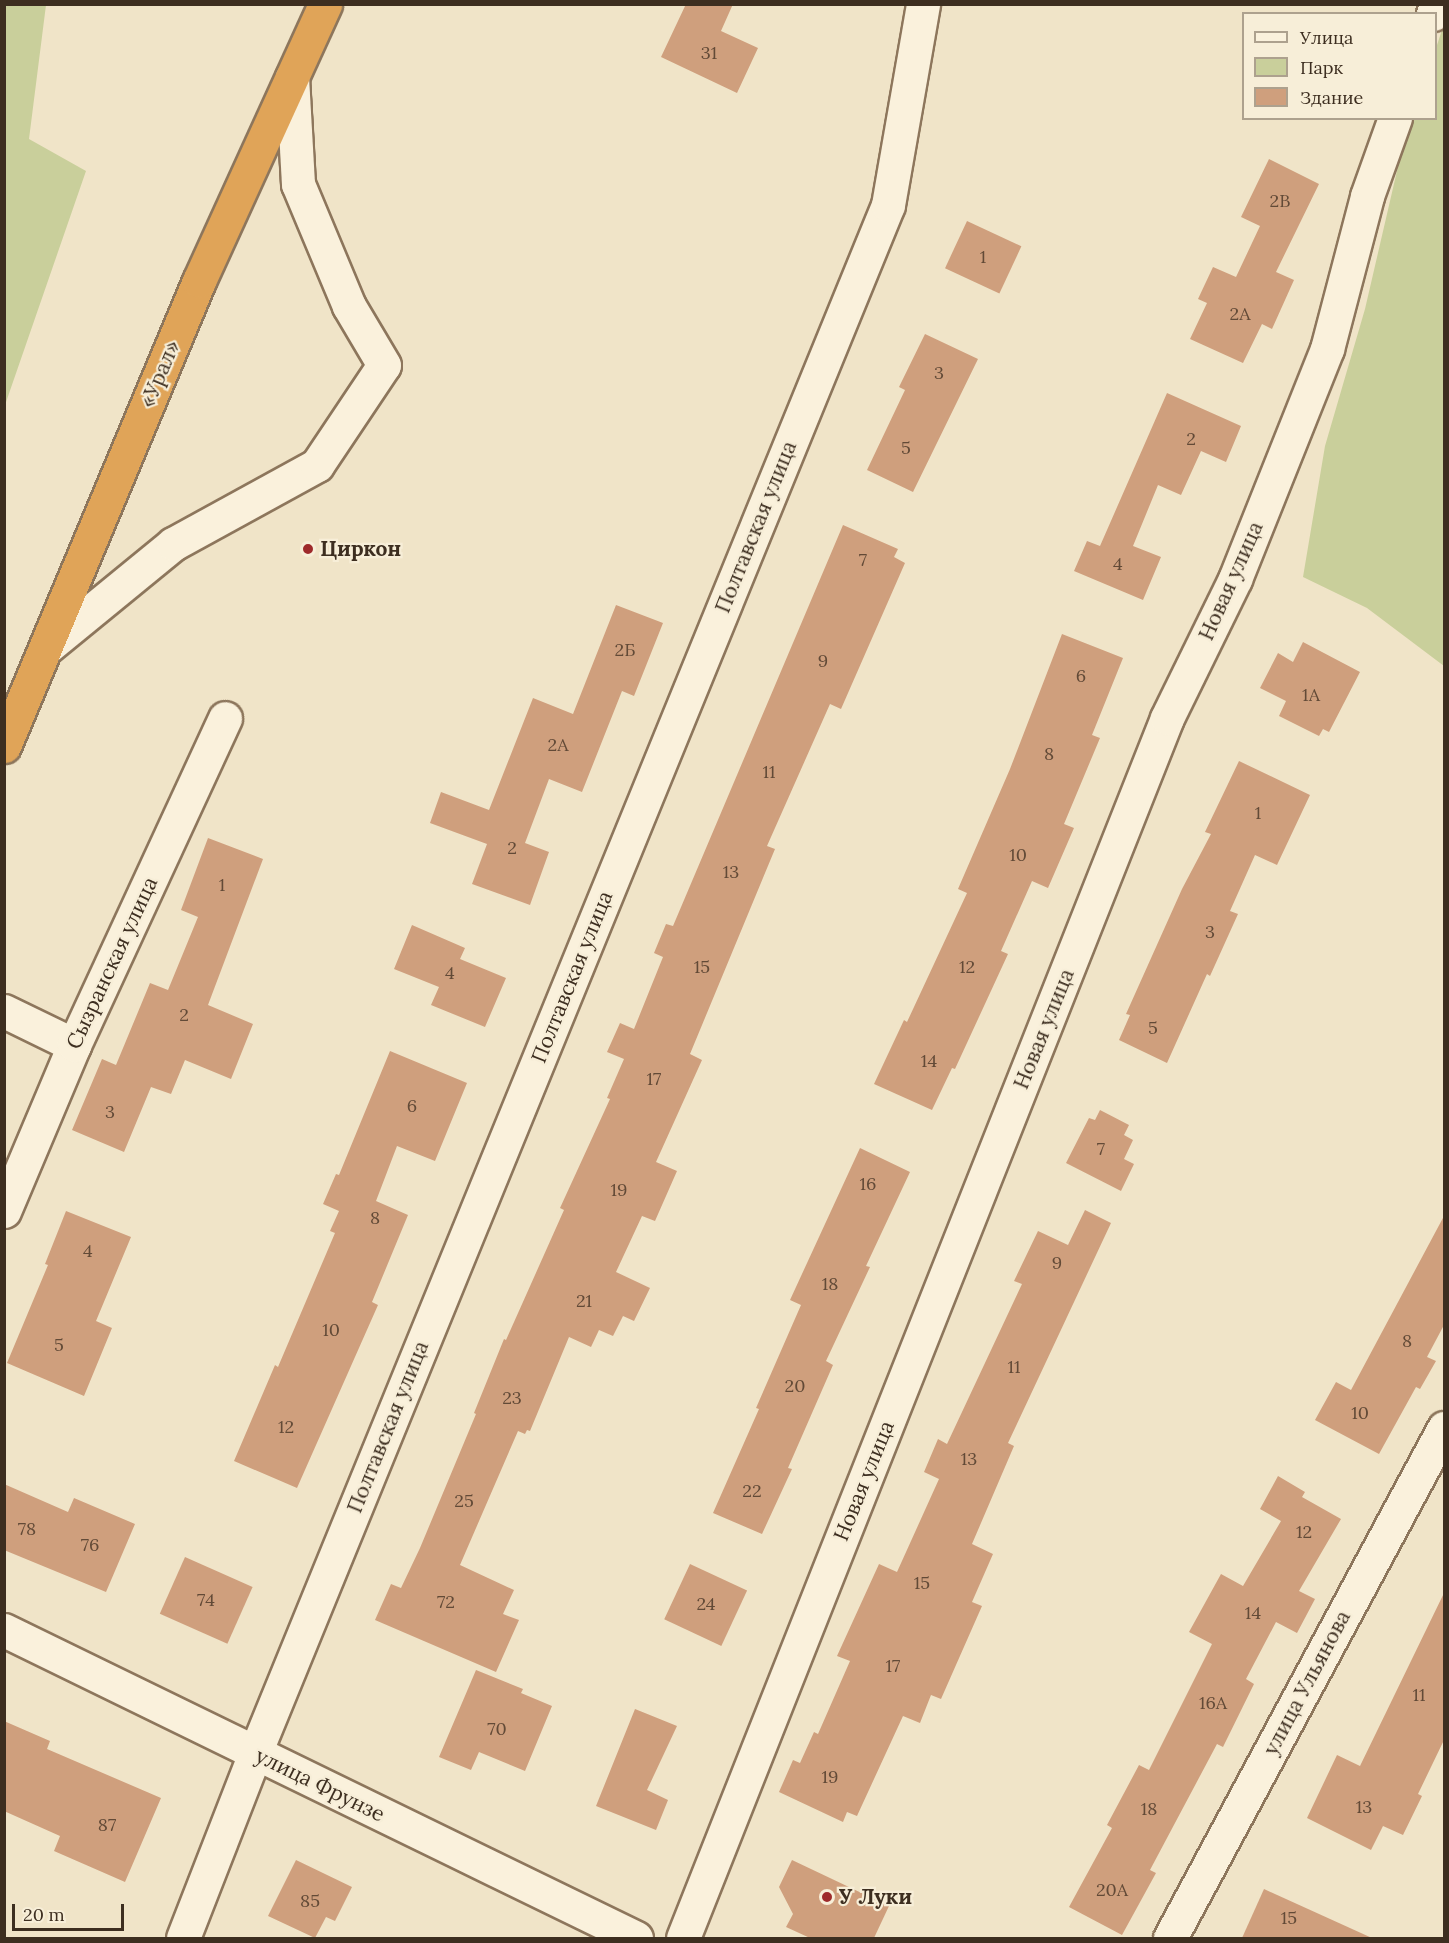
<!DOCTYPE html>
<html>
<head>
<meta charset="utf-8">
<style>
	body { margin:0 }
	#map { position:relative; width:1449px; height:1943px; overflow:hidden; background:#f0e4c8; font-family:Lora,serif }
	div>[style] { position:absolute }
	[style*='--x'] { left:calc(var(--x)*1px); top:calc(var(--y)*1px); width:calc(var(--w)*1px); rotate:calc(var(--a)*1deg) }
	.green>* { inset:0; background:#c9cf9b }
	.building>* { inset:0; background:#cf9f7d; transform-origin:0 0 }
	.roads { filter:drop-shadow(2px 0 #8d765c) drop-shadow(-2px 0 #8d765c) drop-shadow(0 2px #8d765c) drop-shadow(0 -2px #8d765c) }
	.minor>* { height:33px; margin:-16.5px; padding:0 16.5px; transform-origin:16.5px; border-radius:16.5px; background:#faf1dc }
	.highway>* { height:33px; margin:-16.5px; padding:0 16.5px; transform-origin:16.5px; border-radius:16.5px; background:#e0a458 }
	.dots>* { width:16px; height:16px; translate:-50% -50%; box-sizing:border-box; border:3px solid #f7eed8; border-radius:50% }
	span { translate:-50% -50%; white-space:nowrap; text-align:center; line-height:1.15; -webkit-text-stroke:4.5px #f7eed8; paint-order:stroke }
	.number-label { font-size:18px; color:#624a37 }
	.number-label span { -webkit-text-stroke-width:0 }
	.street-label { font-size:21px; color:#3d2e20 }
	.poi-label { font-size:21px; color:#3d2e20; font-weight:700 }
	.left { translate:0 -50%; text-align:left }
	.frame { position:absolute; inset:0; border:6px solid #3d2e20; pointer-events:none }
	.legend { position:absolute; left:1242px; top:12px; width:195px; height:108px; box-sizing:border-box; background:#f7eed8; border:2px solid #ada18e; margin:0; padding:8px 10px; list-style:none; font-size:18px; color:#3d2e20 }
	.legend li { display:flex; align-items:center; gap:12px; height:30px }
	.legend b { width:30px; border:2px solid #ada18e }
	.scale { position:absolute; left:12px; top:1904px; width:112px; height:27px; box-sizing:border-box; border:3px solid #3d2e20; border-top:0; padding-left:8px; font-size:18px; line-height:21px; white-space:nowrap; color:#3d2e20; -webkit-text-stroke:4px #f7eed8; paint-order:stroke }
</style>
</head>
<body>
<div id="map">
	<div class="green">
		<i style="clip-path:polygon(5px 4px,46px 5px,29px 139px,86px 171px,5px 405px)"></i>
		<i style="clip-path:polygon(1444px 24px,1444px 666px,1367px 608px,1303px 577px,1325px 446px,1365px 309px,1409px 119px,1436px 118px,1436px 48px)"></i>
	</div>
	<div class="building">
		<i style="clip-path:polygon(686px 4px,733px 4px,721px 31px,758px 48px,737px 93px,661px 57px)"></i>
		<i style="clip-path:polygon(1269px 159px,1319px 184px,1276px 272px,1294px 280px,1272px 329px,1262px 324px,1243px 363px,1190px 339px,1207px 303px,1198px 299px,1213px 267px,1236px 277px,1260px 226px,1241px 217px)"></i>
		<i style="left:967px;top:221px;width:60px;height:52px;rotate:25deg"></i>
		<i style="clip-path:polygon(925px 334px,978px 359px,913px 492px,867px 470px,905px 390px,899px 387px)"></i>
		<i style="clip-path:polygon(1167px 393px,1241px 426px,1226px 462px,1201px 451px,1181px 495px,1158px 485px,1133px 546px,1161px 557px,1143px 600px,1074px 571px,1087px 541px,1100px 546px)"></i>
		<i style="clip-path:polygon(843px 525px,898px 549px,894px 557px,905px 563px,841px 709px,830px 704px,767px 846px,775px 849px,690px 1054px,702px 1060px,656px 1162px,677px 1171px,655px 1221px,642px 1216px,616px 1272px,650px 1288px,634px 1321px,623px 1316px,613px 1336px,599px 1330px,591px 1347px,569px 1337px,530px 1431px,527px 1430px,525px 1434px,518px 1431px,460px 1565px,514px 1590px,503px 1614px,519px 1620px,496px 1672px,375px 1620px,391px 1584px,401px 1588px,420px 1548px,476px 1414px,474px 1413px,504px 1339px,506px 1340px,564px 1210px,560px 1208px,610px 1099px,607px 1098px,624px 1059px,607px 1052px,620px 1023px,634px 1029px,663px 957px,654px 953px,666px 924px,673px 926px)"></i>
		<i style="clip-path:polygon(616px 605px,663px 623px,634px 696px,622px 691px,582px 792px,549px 779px,525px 843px,549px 852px,530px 905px,472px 884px,487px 844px,430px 823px,441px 792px,489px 810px,533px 698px,573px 714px)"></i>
		<i style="clip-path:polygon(1062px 634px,1123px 658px,1092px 735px,1100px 738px,1064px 824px,1074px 828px,1048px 888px,1032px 881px,1001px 951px,1008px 954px,955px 1069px,952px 1068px,932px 1110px,874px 1084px,904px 1020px,907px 1022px,967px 893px,958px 889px,1010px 769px)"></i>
		<i style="clip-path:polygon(1303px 642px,1360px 672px,1329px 732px,1323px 729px,1319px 736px,1279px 716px,1286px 701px,1260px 688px,1278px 653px,1293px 662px)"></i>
		<i style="clip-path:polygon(1239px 761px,1310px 795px,1277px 865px,1255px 855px,1230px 911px,1238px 914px,1210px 976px,1207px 974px,1167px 1063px,1119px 1040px,1130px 1015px,1126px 1014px,1182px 889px,1211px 834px,1205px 832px)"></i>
		<i style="clip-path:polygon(208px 838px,263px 859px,208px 1005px,253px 1024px,231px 1079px,185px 1060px,171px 1094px,151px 1087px,124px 1152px,72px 1130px,102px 1059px,116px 1065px,150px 983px,168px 990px,198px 917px,181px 910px)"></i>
		<i style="clip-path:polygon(412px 925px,465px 948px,460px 959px,506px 978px,485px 1027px,431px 1005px,439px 987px,394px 969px)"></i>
		<i style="clip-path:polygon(390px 1051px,467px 1083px,435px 1161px,397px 1146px,376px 1201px,408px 1215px,372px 1302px,378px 1305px,297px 1488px,234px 1461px,275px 1365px,278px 1367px,335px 1233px,330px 1231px,339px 1211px,323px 1204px,336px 1174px,339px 1175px)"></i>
		<i style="clip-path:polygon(1100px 1110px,1129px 1125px,1124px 1135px,1133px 1140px,1124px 1159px,1134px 1164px,1121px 1191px,1066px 1163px,1089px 1118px,1095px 1120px)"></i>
		<i style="clip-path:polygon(860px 1148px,910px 1172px,866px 1266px,870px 1267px,826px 1361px,833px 1365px,788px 1468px,792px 1469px,762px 1534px,713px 1513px,759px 1409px,756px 1408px,801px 1305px,790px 1300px)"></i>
		<i style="clip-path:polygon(1085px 1210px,1111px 1223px,1008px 1443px,1014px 1446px,972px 1544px,993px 1554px,972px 1602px,982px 1606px,941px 1699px,931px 1695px,920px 1723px,903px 1716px,857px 1816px,847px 1812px,843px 1822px,779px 1792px,793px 1760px,800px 1763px,814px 1732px,818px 1734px,850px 1661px,837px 1656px,879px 1564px,897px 1572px,939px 1479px,924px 1472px,938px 1439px,947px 1444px,1022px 1284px,1014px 1281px,1038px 1231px,1068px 1245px)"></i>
		<i style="clip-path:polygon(66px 1211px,131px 1237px,96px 1321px,112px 1328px,84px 1396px,7px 1363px,48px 1265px,45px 1264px)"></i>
		<i style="clip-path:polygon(1444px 1216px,1444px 1325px,1427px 1357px,1436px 1361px,1420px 1389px,1416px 1387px,1379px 1454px,1315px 1420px,1336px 1382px,1351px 1390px)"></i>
		<i style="clip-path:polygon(1278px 1476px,1305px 1492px,1302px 1497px,1341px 1519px,1299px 1591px,1315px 1599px,1297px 1633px,1276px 1622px,1246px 1679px,1254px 1684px,1223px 1747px,1217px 1744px,1150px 1870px,1156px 1873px,1122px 1935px,1069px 1907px,1112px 1828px,1107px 1825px,1139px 1765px,1149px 1770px,1212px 1644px,1189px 1632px,1221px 1574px,1243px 1586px,1281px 1521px,1260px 1509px)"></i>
		<i style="clip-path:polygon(4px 1484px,68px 1512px,74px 1498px,135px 1524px,106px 1592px,4px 1550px)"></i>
		<i style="left:185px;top:1557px;width:74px;height:62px;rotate:24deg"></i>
		<i style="left:690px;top:1564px;width:63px;height:61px;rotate:25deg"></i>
		<i style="clip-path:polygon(1444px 1593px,1444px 1740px,1418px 1794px,1422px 1796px,1403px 1835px,1383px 1826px,1371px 1850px,1307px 1818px,1337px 1755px,1360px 1766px)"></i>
		<i style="clip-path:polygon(476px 1670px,523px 1689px,521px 1693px,552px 1706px,525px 1771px,479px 1752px,471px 1770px,439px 1757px)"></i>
		<i style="clip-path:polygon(635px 1709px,677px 1726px,647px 1790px,668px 1800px,656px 1830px,596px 1806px)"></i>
		<i style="clip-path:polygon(4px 1721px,50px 1741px,47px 1749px,161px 1798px,125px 1882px,54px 1851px,60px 1836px,4px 1811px)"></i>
		<i style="clip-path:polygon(296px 1860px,352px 1887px,335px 1921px,326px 1917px,315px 1938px,268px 1916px)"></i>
		<i style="clip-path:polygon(792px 1860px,889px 1906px,874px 1938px,810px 1938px,786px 1927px,793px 1914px,779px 1887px)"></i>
		<i style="clip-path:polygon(1264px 1889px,1372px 1938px,1242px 1938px)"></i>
	</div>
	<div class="roads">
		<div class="minor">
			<i style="--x:1433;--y:14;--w:10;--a:-73"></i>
			<i style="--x:46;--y:648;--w:164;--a:-39.3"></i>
			<i style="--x:173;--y:544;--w:164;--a:-28.7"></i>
			<i style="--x:317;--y:465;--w:120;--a:-56.2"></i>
			<i style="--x:384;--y:365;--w:69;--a:-120.7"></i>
			<i style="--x:349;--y:306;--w:132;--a:-112.7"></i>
			<i style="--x:298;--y:184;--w:107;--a:-93.2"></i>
			<i style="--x:4;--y:1011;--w:78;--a:25.9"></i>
			<i style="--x:4;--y:1211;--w:180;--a:-67.1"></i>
			<i style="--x:74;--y:1045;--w:360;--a:-65.2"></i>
			<i style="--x:4;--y:1630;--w:703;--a:25.98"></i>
			<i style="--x:183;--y:1938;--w:199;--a:-68.7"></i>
			<i style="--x:255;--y:1753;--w:1672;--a:-67.76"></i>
			<i style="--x:888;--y:205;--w:204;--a:-80.1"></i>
			<i style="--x:683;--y:1938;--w:1312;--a:-68.36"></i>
			<i style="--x:1167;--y:718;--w:155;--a:-63.9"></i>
			<i style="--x:1235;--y:579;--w:248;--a:-68.2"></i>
			<i style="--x:1327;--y:349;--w:158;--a:-75.3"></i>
			<i style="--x:1367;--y:196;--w:83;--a:-70.3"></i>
			<i style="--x:1170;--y:1938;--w:579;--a:-61.75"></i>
		</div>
		<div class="highway">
			<i style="--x:4;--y:746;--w:504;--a:-67.25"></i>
			<i style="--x:199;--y:281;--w:304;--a:-65.5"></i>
		</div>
	</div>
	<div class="dots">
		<i style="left:308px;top:549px;background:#9e2a2b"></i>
		<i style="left:827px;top:1897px;background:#9e2a2b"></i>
	</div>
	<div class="number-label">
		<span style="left:709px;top:53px">31</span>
		<span style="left:1280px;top:201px">2В</span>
		<span style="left:983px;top:257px">1</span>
		<span style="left:1240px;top:314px">2А</span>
		<span style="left:939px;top:373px">3</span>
		<span style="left:1191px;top:439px">2</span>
		<span style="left:906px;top:448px">5</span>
		<span style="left:863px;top:560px">7</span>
		<span style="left:1118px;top:564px">4</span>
		<span style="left:625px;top:650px">2Б</span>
		<span style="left:823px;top:661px">9</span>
		<span style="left:1081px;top:676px">6</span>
		<span style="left:1311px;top:695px">1А</span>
		<span style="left:558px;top:745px">2А</span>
		<span style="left:1049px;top:754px">8</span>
		<span style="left:769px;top:772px">11</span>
		<span style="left:1258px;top:813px">1</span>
		<span style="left:512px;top:848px">2</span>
		<span style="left:1018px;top:855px">10</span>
		<span style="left:731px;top:872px">13</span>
		<span style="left:222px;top:885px">1</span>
		<span style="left:1210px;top:932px">3</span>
		<span style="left:702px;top:967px">15</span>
		<span style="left:967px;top:967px">12</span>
		<span style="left:450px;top:973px">4</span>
		<span style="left:184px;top:1015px">2</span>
		<span style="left:1153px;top:1028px">5</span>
		<span style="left:929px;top:1061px">14</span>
		<span style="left:654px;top:1079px">17</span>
		<span style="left:412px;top:1106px">6</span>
		<span style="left:110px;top:1112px">3</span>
		<span style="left:1101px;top:1149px">7</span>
		<span style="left:868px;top:1184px">16</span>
		<span style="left:619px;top:1190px">19</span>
		<span style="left:375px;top:1218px">8</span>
		<span style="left:88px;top:1251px">4</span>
		<span style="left:1057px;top:1263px">9</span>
		<span style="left:830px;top:1284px">18</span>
		<span style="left:584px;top:1301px">21</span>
		<span style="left:331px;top:1330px">10</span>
		<span style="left:1407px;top:1341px">8</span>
		<span style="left:59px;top:1345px">5</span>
		<span style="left:1014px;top:1367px">11</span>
		<span style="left:795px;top:1386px">20</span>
		<span style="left:512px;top:1398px">23</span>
		<span style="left:1360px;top:1413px">10</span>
		<span style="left:286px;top:1427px">12</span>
		<span style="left:969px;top:1459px">13</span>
		<span style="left:752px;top:1491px">22</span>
		<span style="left:464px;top:1501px">25</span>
		<span style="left:27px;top:1529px">78</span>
		<span style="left:1304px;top:1532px">12</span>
		<span style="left:90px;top:1545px">76</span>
		<span style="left:922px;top:1583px">15</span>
		<span style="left:206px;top:1600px">74</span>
		<span style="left:446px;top:1602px">72</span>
		<span style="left:706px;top:1604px">24</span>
		<span style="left:1253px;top:1613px">14</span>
		<span style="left:893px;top:1666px">17</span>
		<span style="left:1419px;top:1695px">11</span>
		<span style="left:1213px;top:1703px">16А</span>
		<span style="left:497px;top:1729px">70</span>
		<span style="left:830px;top:1777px">19</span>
		<span style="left:1364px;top:1807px">13</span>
		<span style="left:1149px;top:1809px">18</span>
		<span style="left:107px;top:1825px">87</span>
		<span style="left:1112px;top:1890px">20А</span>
		<span style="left:310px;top:1901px">85</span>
		<span style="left:1289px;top:1918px">15</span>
	</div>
	<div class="street-label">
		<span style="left:160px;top:374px;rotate:-67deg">«Урал»</span>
		<span style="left:756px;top:527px;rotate:-68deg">Полтавская улица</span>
		<span style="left:1231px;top:581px;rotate:-66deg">Новая улица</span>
		<span style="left:112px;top:963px;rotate:-65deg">Сызранская улица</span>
		<span style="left:572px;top:977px;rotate:-68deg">Полтавская улица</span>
		<span style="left:1044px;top:1029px;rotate:-68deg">Новая улица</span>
		<span style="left:388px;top:1427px;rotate:-68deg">Полтавская улица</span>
		<span style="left:864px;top:1481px;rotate:-68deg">Новая улица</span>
		<span style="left:1307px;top:1683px;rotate:-62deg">улица Ульянова</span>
		<span style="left:320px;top:1785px;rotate:26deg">улица Фрунзе</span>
	</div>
	<div class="poi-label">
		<span class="left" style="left:320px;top:549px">Циркон</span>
		<span class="left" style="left:839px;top:1897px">У Луки</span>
	</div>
	<div class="frame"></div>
	<ul class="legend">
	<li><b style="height:8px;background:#faf1dc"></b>Улица</li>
	<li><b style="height:16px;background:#c9cf9b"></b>Парк</li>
	<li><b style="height:16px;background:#cf9f7d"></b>Здание</li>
	</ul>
	<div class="scale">20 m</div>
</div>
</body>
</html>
